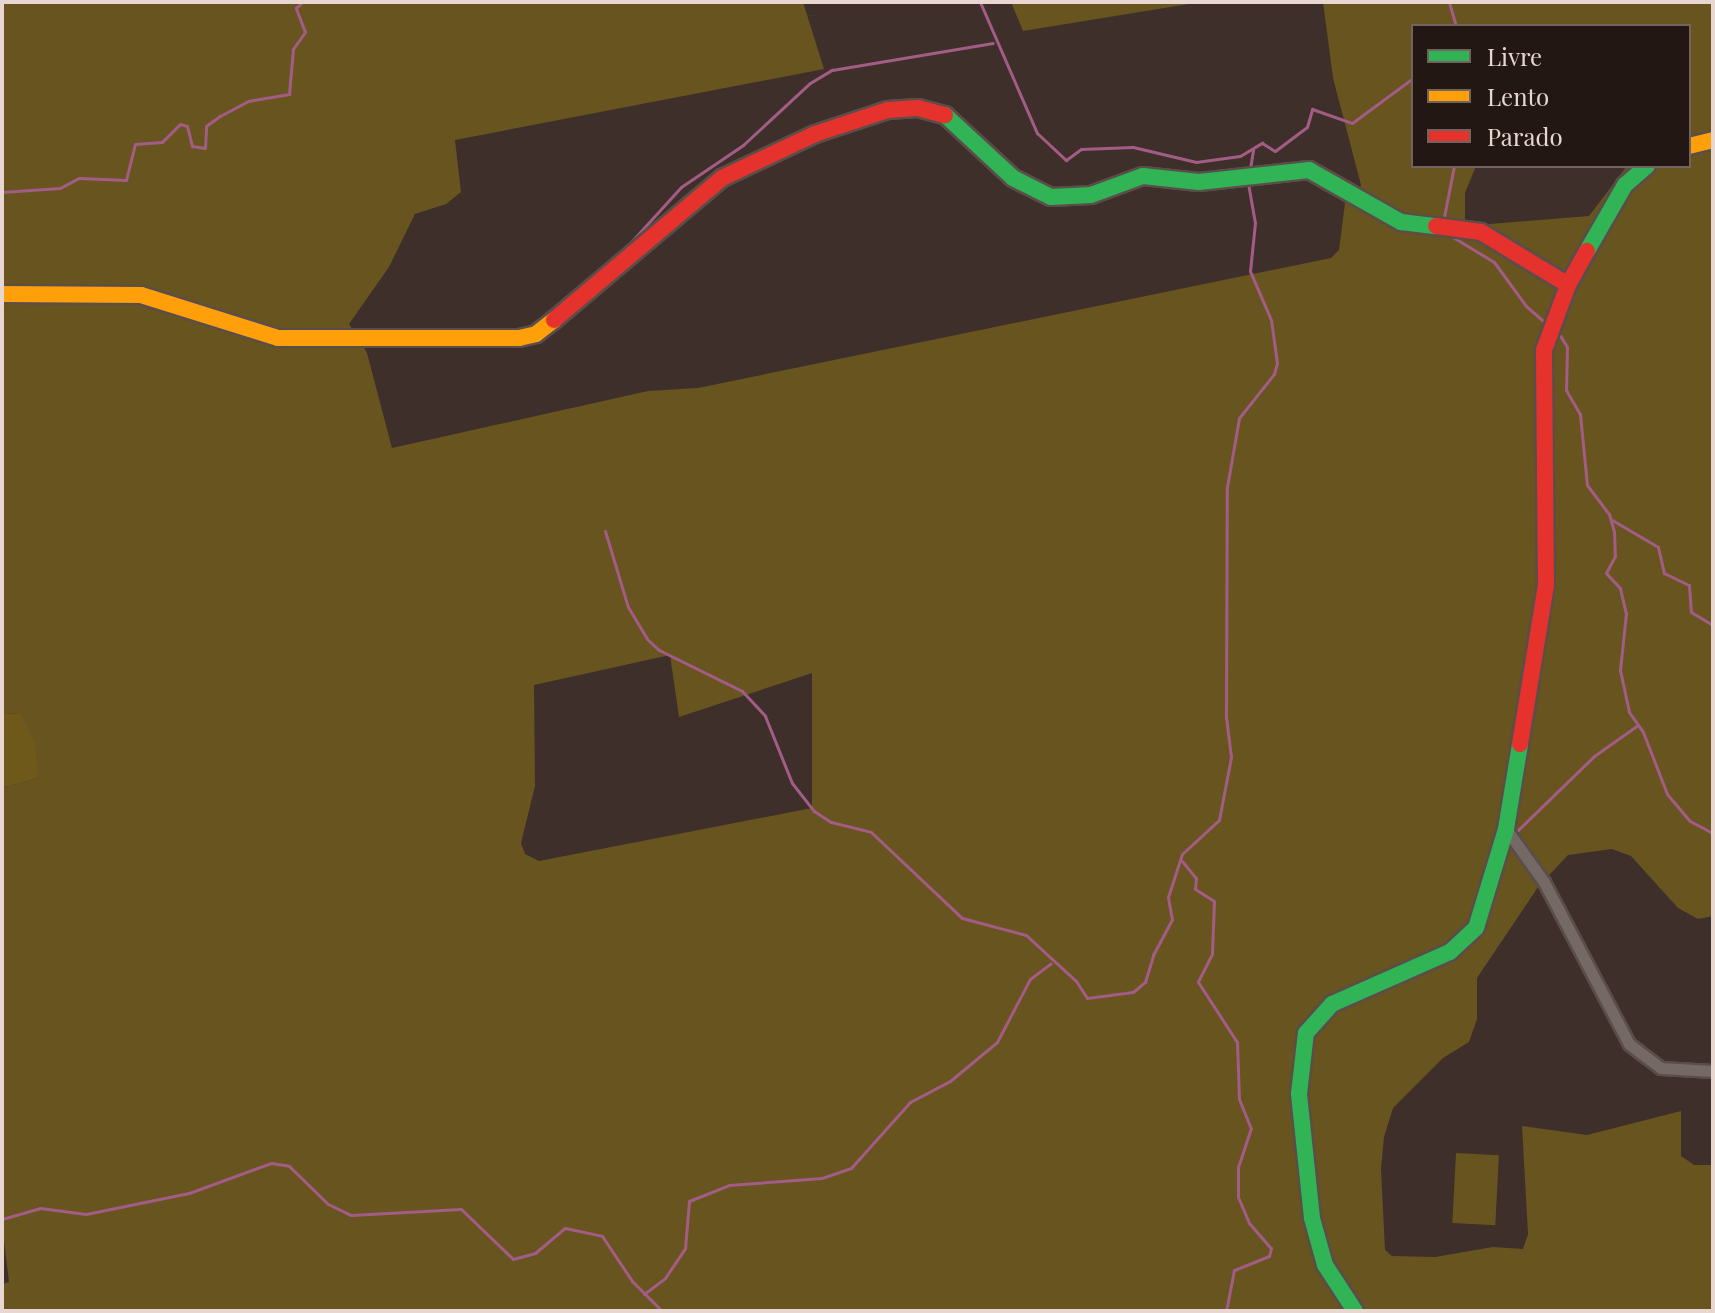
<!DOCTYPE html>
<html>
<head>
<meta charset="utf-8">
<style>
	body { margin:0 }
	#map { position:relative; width:1715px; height:1313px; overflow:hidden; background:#3e2f2a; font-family:"Playfair Display",serif }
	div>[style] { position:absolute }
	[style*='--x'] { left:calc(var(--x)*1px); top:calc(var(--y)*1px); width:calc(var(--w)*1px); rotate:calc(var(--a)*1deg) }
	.green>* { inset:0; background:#67541f; transform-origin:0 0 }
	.forest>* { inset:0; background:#6e591b }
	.stream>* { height:3px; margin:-1.5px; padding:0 1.5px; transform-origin:1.5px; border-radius:1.5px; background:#a35c85 }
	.roads { filter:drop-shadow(2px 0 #5b4d49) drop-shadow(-2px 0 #5b4d49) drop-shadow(0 2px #5b4d49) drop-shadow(0 -2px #5b4d49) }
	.street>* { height:11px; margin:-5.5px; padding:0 5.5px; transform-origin:5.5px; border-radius:5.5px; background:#756966 }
	.fast>* { height:16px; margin:-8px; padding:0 8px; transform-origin:8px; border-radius:8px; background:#30b455 }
	.slow>* { height:16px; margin:-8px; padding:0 8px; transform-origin:8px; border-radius:8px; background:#ff9f0a }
	.jam>* { height:16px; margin:-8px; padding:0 8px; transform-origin:8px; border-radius:8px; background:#e5322d }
	span { translate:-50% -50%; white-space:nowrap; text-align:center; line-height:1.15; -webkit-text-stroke:6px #231713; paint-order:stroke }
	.frame { position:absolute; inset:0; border:4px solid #e8d6d0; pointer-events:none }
	.legend { position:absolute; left:1411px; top:24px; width:280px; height:144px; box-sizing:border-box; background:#231713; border:2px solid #72635f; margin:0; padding:10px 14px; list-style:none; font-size:24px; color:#e8d6d0 }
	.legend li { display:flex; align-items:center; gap:16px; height:40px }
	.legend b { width:40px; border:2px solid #72635f }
</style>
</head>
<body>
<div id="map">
	<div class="green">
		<i style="clip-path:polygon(evenodd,2px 2px,803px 2px,824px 69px,455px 140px,461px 192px,446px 204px,415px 214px,389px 267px,349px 324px,367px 353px,392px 448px,648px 391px,698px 388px,1331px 258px,1339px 250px,1345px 203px,1356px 199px,1361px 185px,1333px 78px,1323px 2px,1713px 2px,1713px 916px,1698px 919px,1678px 908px,1631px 856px,1612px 849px,1568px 855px,1538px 887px,1477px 978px,1477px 1019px,1469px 1042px,1443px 1058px,1393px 1108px,1384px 1137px,1381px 1169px,1385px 1250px,1392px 1256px,1435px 1257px,1493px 1247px,1523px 1249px,1528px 1234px,1522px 1126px,1587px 1135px,1681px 1111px,1681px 1156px,1694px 1165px,1713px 1165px,1713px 1311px,2px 1311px,2px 1284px,9px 1282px,2px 1224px,2px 788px,39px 778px,21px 713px,2px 714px,2px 2px,1413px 26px,1689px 26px,1689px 166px,1627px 166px,1589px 216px,1465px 226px,1465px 193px,1476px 166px,1413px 166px,1413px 26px,2px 2px,670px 655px,679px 717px,812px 673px,812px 808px,539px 861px,525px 854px,521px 843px,535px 786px,534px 685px,670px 655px)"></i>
		<i style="clip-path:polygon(1011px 2px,1201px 2px,1023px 31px)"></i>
		<i style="left:1456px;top:1153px;width:43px;height:70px;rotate:3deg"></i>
	</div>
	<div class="forest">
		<i style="clip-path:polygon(21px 713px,35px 744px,39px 778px,2px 788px,2px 714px)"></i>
	</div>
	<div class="stream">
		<i style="--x:980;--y:2;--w:143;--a:66.5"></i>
		<i style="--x:1037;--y:133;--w:40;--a:43"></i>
		<i style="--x:1066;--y:160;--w:19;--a:-36"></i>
		<i style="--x:1081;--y:149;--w:52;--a:-2.2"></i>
		<i style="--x:1133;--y:147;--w:65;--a:13.4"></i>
		<i style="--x:1196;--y:162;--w:44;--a:-7.8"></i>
		<i style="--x:1240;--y:156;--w:26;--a:-31"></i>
		<i style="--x:1262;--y:143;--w:15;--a:32"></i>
		<i style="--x:1275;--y:151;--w:40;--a:-37"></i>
		<i style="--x:1307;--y:127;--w:19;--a:-74"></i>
		<i style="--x:1312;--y:109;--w:42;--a:19.3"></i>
		<i style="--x:1352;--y:123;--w:76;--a:-36.4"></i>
		<i style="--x:1449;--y:2;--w:25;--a:74"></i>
		<i style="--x:1250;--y:169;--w:20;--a:-81"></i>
		<i style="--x:2;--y:192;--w:58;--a:-3.9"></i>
		<i style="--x:60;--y:188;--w:21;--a:-28"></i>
		<i style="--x:79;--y:178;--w:47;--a:2.4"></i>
		<i style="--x:126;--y:180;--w:37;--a:-76"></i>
		<i style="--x:135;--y:144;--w:27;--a:-4"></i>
		<i style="--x:162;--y:142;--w:25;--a:-45"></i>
		<i style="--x:180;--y:124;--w:7;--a:16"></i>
		<i style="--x:187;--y:126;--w:21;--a:76"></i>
		<i style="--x:192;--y:146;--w:13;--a:9"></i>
		<i style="--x:205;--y:148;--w:22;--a:-87"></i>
		<i style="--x:206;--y:126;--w:17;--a:-36"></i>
		<i style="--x:220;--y:116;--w:32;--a:-28"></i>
		<i style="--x:248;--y:101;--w:42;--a:-9.7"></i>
		<i style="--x:289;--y:94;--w:45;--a:-84.9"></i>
		<i style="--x:293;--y:49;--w:21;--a:-55"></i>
		<i style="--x:305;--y:32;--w:26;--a:-111"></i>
		<i style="--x:296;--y:8;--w:8;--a:-45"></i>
		<i style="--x:1443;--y:222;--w:57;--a:-78.9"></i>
		<i style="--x:1446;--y:233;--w:56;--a:31.1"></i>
		<i style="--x:1494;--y:262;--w:54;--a:54"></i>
		<i style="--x:1526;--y:306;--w:29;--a:41"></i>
		<i style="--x:611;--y:264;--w:104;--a:-47.7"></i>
		<i style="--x:681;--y:187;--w:75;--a:-34.1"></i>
		<i style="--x:743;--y:145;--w:91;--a:-42.8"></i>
		<i style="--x:810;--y:83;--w:26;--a:-31"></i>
		<i style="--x:832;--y:70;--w:163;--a:-9.5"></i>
		<i style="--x:1558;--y:332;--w:17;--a:59"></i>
		<i style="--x:1567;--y:347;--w:43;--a:91.3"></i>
		<i style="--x:1566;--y:390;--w:28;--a:60"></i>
		<i style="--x:1580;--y:414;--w:71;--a:84.4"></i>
		<i style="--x:1587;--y:485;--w:36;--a:53"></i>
		<i style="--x:1609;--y:514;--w:18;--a:74"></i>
		<i style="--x:1614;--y:531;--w:25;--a:88"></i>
		<i style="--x:1615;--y:556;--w:19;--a:118"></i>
		<i style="--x:1606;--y:573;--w:21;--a:47"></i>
		<i style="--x:1620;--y:588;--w:26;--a:77"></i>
		<i style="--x:1626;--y:613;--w:57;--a:96"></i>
		<i style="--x:1620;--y:670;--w:43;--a:77.9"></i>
		<i style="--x:1629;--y:712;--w:24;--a:55"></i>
		<i style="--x:1643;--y:732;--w:66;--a:68.8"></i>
		<i style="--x:1667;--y:794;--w:35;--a:50"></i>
		<i style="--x:1690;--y:821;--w:26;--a:28"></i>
		<i style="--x:1612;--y:520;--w:53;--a:30.4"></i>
		<i style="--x:1658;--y:547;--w:27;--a:77"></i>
		<i style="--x:1664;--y:573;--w:28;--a:26"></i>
		<i style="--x:1689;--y:585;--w:27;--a:86"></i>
		<i style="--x:1691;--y:612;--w:26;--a:31"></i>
		<i style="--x:605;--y:531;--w:79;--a:73.2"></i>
		<i style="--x:628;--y:607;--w:37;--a:59"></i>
		<i style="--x:647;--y:639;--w:16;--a:43"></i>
		<i style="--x:659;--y:650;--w:93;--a:26.3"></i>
		<i style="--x:742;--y:691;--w:34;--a:47"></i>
		<i style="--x:765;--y:716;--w:72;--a:68.1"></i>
		<i style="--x:792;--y:783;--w:36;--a:52"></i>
		<i style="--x:814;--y:811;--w:20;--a:33"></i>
		<i style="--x:831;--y:822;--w:41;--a:14"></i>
		<i style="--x:871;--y:832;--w:125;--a:43.4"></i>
		<i style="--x:962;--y:918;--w:66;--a:14.9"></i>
		<i style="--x:1026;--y:935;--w:68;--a:42.6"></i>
		<i style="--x:1076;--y:981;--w:20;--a:57"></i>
		<i style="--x:1087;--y:998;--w:46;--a:-7.4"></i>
		<i style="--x:1133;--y:992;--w:16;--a:-40"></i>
		<i style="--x:1145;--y:982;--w:28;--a:-73"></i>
		<i style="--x:1153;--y:955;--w:40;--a:-62"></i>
		<i style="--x:1172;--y:920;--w:23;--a:-100"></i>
		<i style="--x:1168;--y:897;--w:45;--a:-72"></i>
		<i style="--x:1182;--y:854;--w:50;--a:-42.6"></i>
		<i style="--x:1219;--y:820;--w:64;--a:-79.2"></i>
		<i style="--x:1231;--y:757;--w:40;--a:-97.1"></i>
		<i style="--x:1226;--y:717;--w:230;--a:-89.8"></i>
		<i style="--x:1227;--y:487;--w:70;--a:-80.1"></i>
		<i style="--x:1239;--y:418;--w:56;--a:-51.5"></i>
		<i style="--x:1274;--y:374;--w:11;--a:-75"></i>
		<i style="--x:1277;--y:363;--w:43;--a:-97.9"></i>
		<i style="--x:1271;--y:320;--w:53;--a:-113.2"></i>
		<i style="--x:1250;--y:271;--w:48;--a:-84.1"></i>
		<i style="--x:1255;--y:223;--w:40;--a:-100"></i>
		<i style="--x:1518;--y:830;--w:106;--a:-44.2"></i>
		<i style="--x:1594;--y:756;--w:54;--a:-35.2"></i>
		<i style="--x:1182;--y:861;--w:22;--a:51"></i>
		<i style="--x:1196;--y:878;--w:11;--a:95"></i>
		<i style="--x:1195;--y:889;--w:22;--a:32"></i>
		<i style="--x:1214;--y:901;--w:53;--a:92.2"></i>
		<i style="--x:1212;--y:954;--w:31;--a:117"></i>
		<i style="--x:1198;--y:982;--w:72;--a:57"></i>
		<i style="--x:1237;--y:1042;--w:57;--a:88"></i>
		<i style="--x:1239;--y:1099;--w:31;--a:68"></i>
		<i style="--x:1251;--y:1128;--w:41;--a:108.4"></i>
		<i style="--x:1238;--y:1167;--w:30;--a:90"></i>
		<i style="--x:1238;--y:1197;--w:28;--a:67"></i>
		<i style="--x:1249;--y:1223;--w:33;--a:49"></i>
		<i style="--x:1271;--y:1248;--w:8;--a:104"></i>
		<i style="--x:1269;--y:1256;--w:38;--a:158"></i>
		<i style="--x:1234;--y:1270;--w:42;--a:101"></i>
		<i style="--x:2;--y:1219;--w:40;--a:-16"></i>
		<i style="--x:40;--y:1208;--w:46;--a:7.4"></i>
		<i style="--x:86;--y:1214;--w:105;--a:-11.5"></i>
		<i style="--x:189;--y:1193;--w:87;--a:-20.1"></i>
		<i style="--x:271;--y:1163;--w:18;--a:9"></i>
		<i style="--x:289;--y:1166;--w:54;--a:44.3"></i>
		<i style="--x:328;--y:1204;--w:25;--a:26"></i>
		<i style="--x:351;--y:1215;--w:110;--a:-3.1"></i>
		<i style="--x:461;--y:1209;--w:72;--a:43.9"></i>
		<i style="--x:513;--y:1259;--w:23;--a:-15"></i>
		<i style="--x:535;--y:1253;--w:39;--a:-40"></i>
		<i style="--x:565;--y:1228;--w:38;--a:12"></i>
		<i style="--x:602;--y:1236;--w:54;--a:56.3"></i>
		<i style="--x:632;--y:1281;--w:42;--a:45"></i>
		<i style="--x:644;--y:1294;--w:26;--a:-37"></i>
		<i style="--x:665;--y:1278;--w:36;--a:-56"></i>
		<i style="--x:685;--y:1248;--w:47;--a:-85.1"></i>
		<i style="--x:689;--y:1201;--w:43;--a:-21.8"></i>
		<i style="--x:729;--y:1185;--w:93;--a:-4.3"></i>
		<i style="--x:822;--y:1178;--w:31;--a:-19"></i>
		<i style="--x:851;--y:1168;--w:89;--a:-48.2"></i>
		<i style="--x:910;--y:1102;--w:45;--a:-27.7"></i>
		<i style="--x:950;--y:1081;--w:61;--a:-39.7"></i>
		<i style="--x:997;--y:1042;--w:71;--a:-62.4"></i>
		<i style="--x:1030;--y:979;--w:26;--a:-37"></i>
		<i style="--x:1275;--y:1311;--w:14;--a:0"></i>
	</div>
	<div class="roads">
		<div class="street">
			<i style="--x:1506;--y:829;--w:65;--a:54.4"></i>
			<i style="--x:1544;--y:882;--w:183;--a:62.3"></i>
			<i style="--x:1629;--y:1044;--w:40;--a:37"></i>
			<i style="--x:1661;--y:1068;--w:52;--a:3.3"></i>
		</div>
		<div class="fast">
			<i style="--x:945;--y:115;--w:93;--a:42.8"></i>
			<i style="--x:1013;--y:178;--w:42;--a:26.6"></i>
			<i style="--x:1051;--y:197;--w:40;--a:-2.9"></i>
			<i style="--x:1091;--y:195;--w:55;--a:-20.1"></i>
			<i style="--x:1143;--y:176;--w:56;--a:6.1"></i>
			<i style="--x:1199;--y:182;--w:111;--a:-6.2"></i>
			<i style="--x:1309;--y:170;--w:106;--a:29.5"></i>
			<i style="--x:1401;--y:222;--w:35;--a:7"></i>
			<i style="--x:1587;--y:251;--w:76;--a:-60.1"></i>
			<i style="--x:1625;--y:185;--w:29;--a:-41"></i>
			<i style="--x:1355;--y:1311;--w:55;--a:-123.1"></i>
			<i style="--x:1325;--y:1265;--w:49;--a:-105.5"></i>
			<i style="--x:1312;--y:1218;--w:125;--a:-96"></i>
			<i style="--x:1299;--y:1094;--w:61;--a:-83.5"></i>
			<i style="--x:1306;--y:1033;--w:39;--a:-48"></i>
			<i style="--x:1332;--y:1004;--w:129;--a:-23.8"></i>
			<i style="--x:1450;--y:952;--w:35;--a:-43"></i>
			<i style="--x:1476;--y:928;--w:103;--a:-73.1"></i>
			<i style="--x:1506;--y:829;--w:86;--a:-80.6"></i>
		</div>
		<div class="slow">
			<i style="--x:1689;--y:146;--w:25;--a:-14"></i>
			<i style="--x:2;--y:294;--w:139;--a:0.4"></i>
			<i style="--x:141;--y:295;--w:144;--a:17.4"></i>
			<i style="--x:278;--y:338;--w:241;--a:0"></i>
			<i style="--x:519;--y:338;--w:17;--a:-13"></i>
			<i style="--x:536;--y:334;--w:23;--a:-38"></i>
		</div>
		<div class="jam">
			<i style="--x:1436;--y:226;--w:45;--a:7.6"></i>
			<i style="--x:1481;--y:232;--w:102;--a:31.3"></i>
			<i style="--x:554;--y:320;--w:220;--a:-40.2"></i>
			<i style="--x:722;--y:178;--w:103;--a:-25.3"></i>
			<i style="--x:815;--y:134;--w:77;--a:-18.2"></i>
			<i style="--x:888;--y:110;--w:30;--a:-4"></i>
			<i style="--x:918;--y:108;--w:28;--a:15"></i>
			<i style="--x:1520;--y:744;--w:160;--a:-80.7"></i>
			<i style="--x:1546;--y:586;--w:236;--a:-90.5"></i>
			<i style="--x:1544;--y:350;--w:69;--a:-69.7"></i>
			<i style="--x:1568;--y:285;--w:39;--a:-61"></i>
		</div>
	</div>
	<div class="frame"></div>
	<ul class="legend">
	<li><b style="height:10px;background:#30b455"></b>Livre</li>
	<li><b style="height:10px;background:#ff9f0a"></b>Lento</li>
	<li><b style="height:10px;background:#e5322d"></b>Parado</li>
	</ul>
</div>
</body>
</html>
